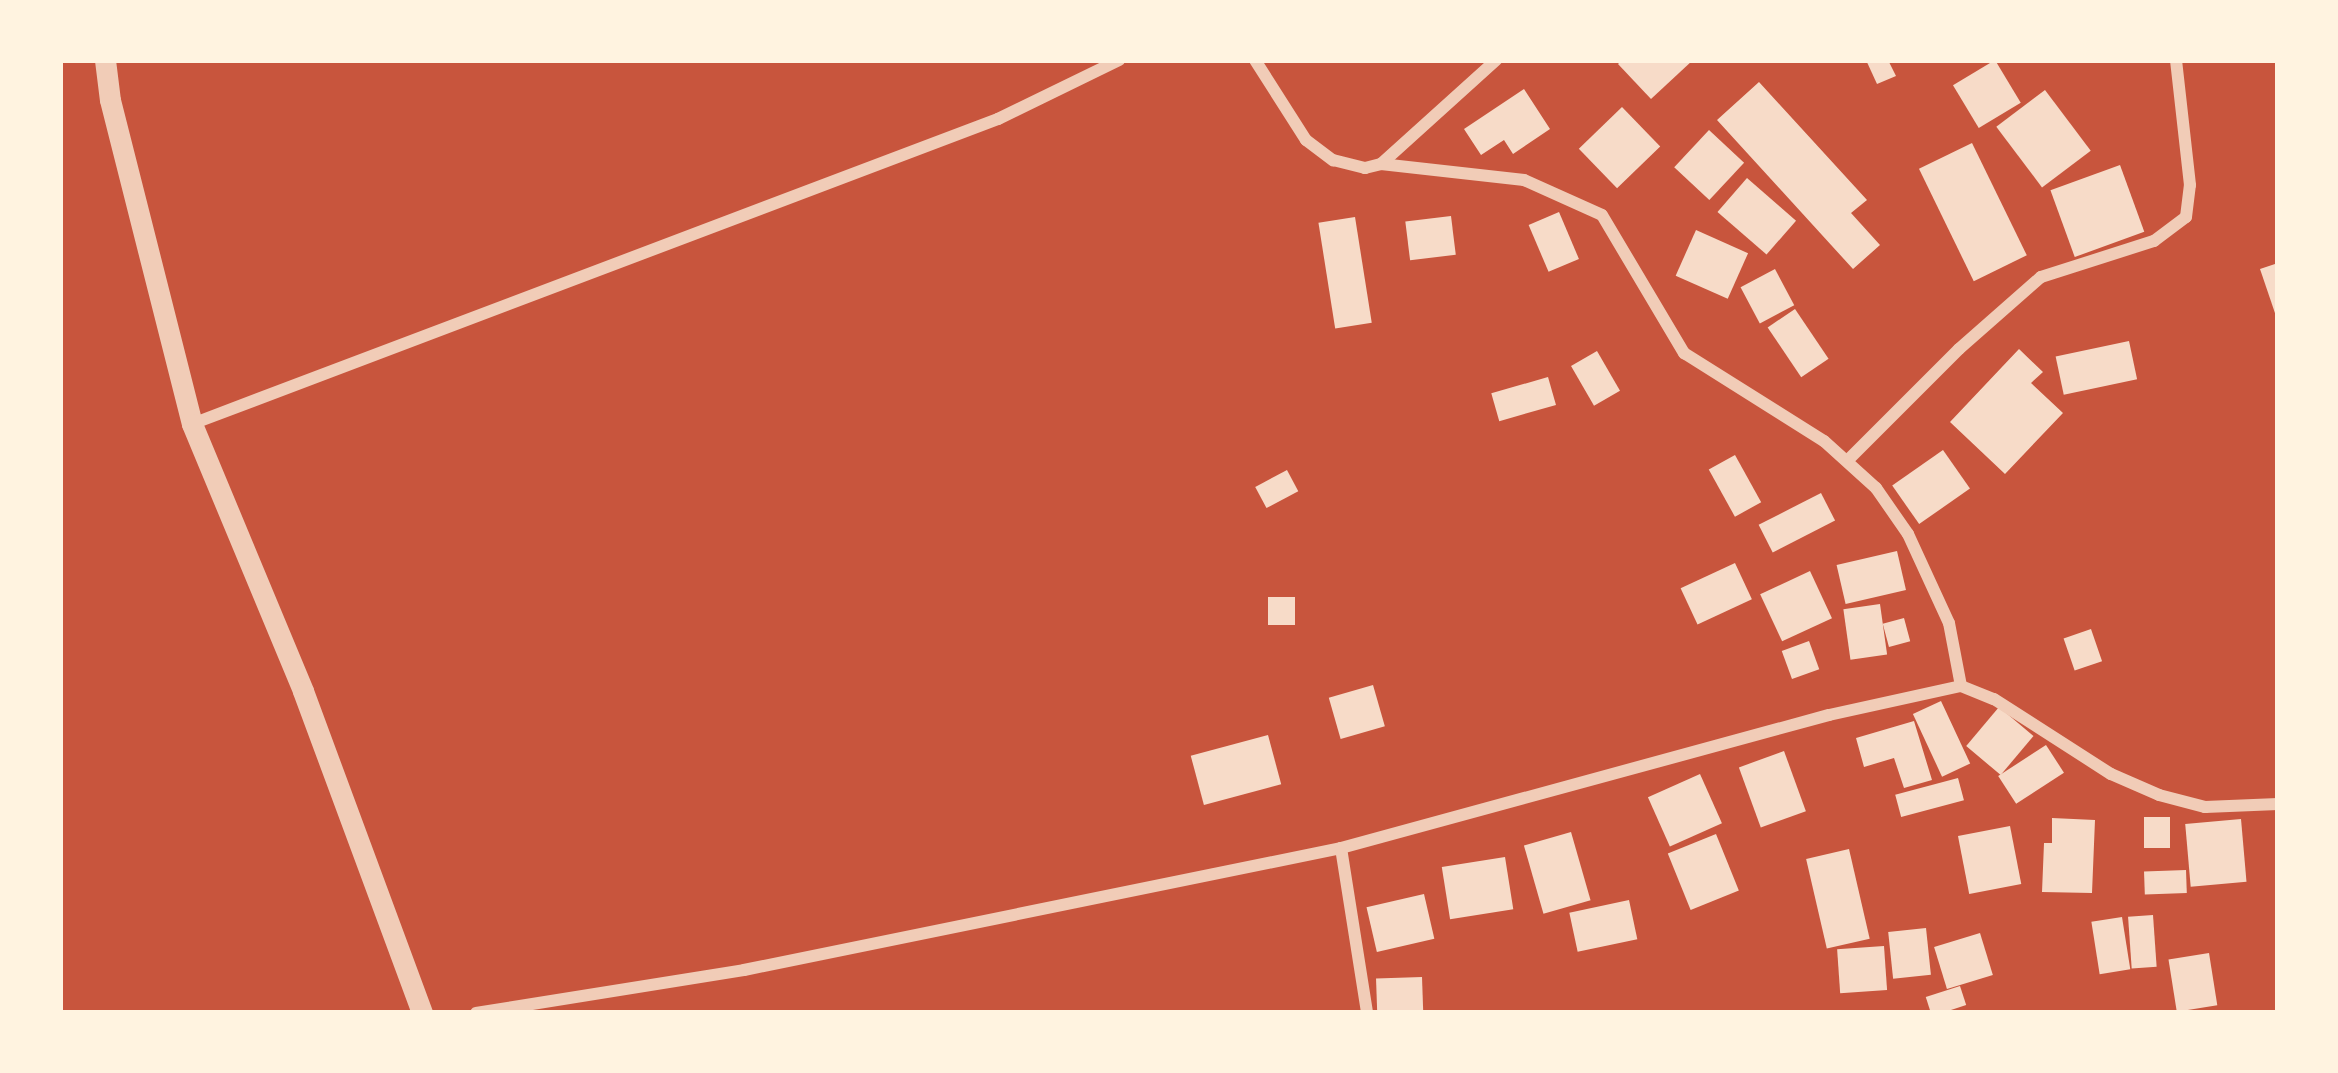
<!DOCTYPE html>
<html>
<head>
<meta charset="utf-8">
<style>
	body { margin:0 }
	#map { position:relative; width:2338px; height:1073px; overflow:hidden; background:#c8553d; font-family:"Nunito Sans",sans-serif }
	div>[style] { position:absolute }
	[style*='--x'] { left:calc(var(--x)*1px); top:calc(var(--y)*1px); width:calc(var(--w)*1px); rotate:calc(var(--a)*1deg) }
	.building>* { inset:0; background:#f7dbc8; transform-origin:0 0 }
	.minor>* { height:12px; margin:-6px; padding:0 6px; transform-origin:6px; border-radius:6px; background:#f1ccb7 }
	.tertiary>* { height:21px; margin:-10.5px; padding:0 10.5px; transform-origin:10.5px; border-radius:10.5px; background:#f1ccb7 }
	span { translate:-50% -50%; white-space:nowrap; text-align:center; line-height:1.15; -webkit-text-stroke:12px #fff3e0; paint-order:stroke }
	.frame { position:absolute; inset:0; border:63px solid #fff3e0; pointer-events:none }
</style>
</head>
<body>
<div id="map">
	<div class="building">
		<i style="clip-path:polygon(1622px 60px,1693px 60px,1651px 99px,1618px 64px)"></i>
		<i style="clip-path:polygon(1866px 60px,1888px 60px,1896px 76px,1877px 84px)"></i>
		<i style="left:1995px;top:60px;width:50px;height:49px;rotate:59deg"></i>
		<i style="clip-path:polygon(1759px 82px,1867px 200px,1851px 213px,1880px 245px,1853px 269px,1717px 120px)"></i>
		<i style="clip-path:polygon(1524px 89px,1550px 129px,1513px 154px,1504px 140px,1481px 155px,1464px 129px)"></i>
		<i style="left:2045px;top:90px;width:76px;height:61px;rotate:53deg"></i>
		<i style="left:1622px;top:107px;width:55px;height:60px;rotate:46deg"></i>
		<i style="left:1709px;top:130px;width:48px;height:51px;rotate:43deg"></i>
		<i style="left:1972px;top:143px;width:125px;height:59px;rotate:64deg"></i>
		<i style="left:2120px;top:165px;width:71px;height:74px;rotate:70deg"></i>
		<i style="left:1747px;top:178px;width:65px;height:45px;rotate:41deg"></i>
		<i style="left:1559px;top:212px;width:51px;height:33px;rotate:67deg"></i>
		<i style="left:1451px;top:216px;width:39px;height:46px;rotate:83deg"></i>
		<i style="left:1355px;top:217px;width:107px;height:37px;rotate:81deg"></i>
		<i style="left:1696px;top:230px;width:57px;height:50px;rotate:24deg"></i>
		<i style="clip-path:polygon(2278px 263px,2278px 319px,2277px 319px,2260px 269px)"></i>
		<i style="left:1775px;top:269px;width:41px;height:39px;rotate:62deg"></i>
		<i style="left:1795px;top:309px;width:60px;height:33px;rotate:56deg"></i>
		<i style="left:2129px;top:341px;width:39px;height:75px;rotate:78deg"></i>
		<i style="clip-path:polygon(2019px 349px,2043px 372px,2031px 383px,2063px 413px,2005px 474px,1950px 422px)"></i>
		<i style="left:1597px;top:351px;width:46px;height:30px;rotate:60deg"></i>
		<i style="left:1548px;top:377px;width:29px;height:59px;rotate:74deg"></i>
		<i style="left:1943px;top:450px;width:47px;height:62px;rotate:55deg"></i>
		<i style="left:1735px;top:455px;width:54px;height:30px;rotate:61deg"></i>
		<i style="left:1287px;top:470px;width:24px;height:36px;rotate:62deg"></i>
		<i style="left:1821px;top:493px;width:31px;height:70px;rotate:63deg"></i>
		<i style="left:1897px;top:551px;width:40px;height:62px;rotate:77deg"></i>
		<i style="left:1735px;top:563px;width:40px;height:60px;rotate:65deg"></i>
		<i style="left:1810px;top:571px;width:52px;height:55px;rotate:65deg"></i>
		<i style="left:1268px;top:597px;width:27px;height:28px"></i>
		<i style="left:1880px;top:604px;width:51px;height:37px;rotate:82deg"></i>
		<i style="left:1904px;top:618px;width:24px;height:22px;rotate:75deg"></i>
		<i style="left:2091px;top:629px;width:34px;height:29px;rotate:71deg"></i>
		<i style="left:1809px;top:641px;width:30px;height:29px;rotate:70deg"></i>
		<i style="left:1373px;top:685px;width:43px;height:46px;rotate:74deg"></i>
		<i style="left:1941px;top:701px;width:69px;height:31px;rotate:65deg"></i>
		<i style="left:1999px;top:707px;width:45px;height:51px;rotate:40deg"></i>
		<i style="clip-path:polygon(1914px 721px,1932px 780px,1904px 788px,1894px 758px,1864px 767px,1856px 738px)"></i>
		<i style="left:1268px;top:735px;width:51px;height:80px;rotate:75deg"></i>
		<i style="left:2046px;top:745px;width:33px;height:57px;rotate:57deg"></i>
		<i style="left:1784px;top:751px;width:64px;height:48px;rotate:70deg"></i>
		<i style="left:1700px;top:774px;width:54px;height:57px;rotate:66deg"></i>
		<i style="left:1958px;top:778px;width:23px;height:65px;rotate:75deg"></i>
		<i style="left:2144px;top:817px;width:26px;height:31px"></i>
		<i style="clip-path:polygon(2052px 818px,2095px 820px,2092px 893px,2042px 892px,2044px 843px,2052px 843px)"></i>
		<i style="left:2241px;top:819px;width:63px;height:56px;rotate:85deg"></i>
		<i style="left:2010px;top:826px;width:59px;height:53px;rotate:79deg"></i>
		<i style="left:1571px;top:832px;width:71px;height:49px;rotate:74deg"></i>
		<i style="left:1716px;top:834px;width:61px;height:52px;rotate:68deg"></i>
		<i style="left:1849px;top:849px;width:92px;height:44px;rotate:77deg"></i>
		<i style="left:1505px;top:857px;width:53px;height:64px;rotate:81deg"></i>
		<i style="left:2186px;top:870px;width:23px;height:42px;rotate:88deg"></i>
		<i style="left:1424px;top:894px;width:46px;height:59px;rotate:77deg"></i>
		<i style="left:1629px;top:900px;width:40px;height:61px;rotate:78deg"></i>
		<i style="left:2153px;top:915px;width:52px;height:25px;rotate:86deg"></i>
		<i style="left:2122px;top:917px;width:53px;height:31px;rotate:81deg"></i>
		<i style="left:1926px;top:928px;width:47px;height:38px;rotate:84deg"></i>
		<i style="left:1980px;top:933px;width:44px;height:48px;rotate:73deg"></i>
		<i style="left:1884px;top:946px;width:44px;height:47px;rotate:86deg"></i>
		<i style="left:2209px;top:953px;width:53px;height:41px;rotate:81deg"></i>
		<i style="left:1422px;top:977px;width:33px;height:46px;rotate:88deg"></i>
		<i style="left:1960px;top:986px;width:20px;height:36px;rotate:72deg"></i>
	</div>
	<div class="minor">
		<i style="--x:1255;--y:60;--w:95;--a:57.5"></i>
		<i style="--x:1306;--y:140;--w:34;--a:37"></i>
		<i style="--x:1333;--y:160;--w:33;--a:14"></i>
		<i style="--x:1365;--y:168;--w:16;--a:-14"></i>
		<i style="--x:1381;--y:164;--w:155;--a:-42.1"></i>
		<i style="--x:1381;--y:164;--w:144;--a:6.4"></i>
		<i style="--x:1524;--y:180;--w:85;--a:24.2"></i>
		<i style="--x:1602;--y:215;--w:161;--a:59.3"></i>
		<i style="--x:1684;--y:353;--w:165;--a:32.2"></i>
		<i style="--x:1824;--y:441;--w:70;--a:42.1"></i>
		<i style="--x:1876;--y:488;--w:56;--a:55.2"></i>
		<i style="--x:1908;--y:534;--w:98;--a:65.3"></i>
		<i style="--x:1949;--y:623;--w:64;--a:79.2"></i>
		<i style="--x:192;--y:424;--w:862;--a:-20.73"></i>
		<i style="--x:998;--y:119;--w:135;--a:-26"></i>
		<i style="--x:1848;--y:460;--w:157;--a:-45"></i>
		<i style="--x:1959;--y:349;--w:109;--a:-41.3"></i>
		<i style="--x:2041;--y:277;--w:119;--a:-17.7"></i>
		<i style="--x:2154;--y:241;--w:40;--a:-37"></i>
		<i style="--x:2186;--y:217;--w:32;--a:-83"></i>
		<i style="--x:2190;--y:185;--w:126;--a:-96.4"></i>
		<i style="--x:1341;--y:848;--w:167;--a:81"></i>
		<i style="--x:476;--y:1013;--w:271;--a:-9.1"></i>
		<i style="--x:744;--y:970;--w:609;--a:-11.55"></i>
		<i style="--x:1341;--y:848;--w:506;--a:-15.25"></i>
		<i style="--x:1829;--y:715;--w:135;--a:-12.4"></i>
		<i style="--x:1961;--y:686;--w:35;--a:22"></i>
		<i style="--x:1994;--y:699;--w:139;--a:32.7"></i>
		<i style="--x:2111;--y:774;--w:52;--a:23.6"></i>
		<i style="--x:2159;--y:795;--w:48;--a:14.6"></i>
		<i style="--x:2205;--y:807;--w:73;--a:-2.4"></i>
	</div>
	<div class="tertiary">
		<i style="--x:105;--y:60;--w:40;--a:82.9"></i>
		<i style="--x:110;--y:100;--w:334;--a:75.8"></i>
		<i style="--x:192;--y:424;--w:289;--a:67.4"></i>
		<i style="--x:303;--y:691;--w:343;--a:69.7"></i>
	</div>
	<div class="frame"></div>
</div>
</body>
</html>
